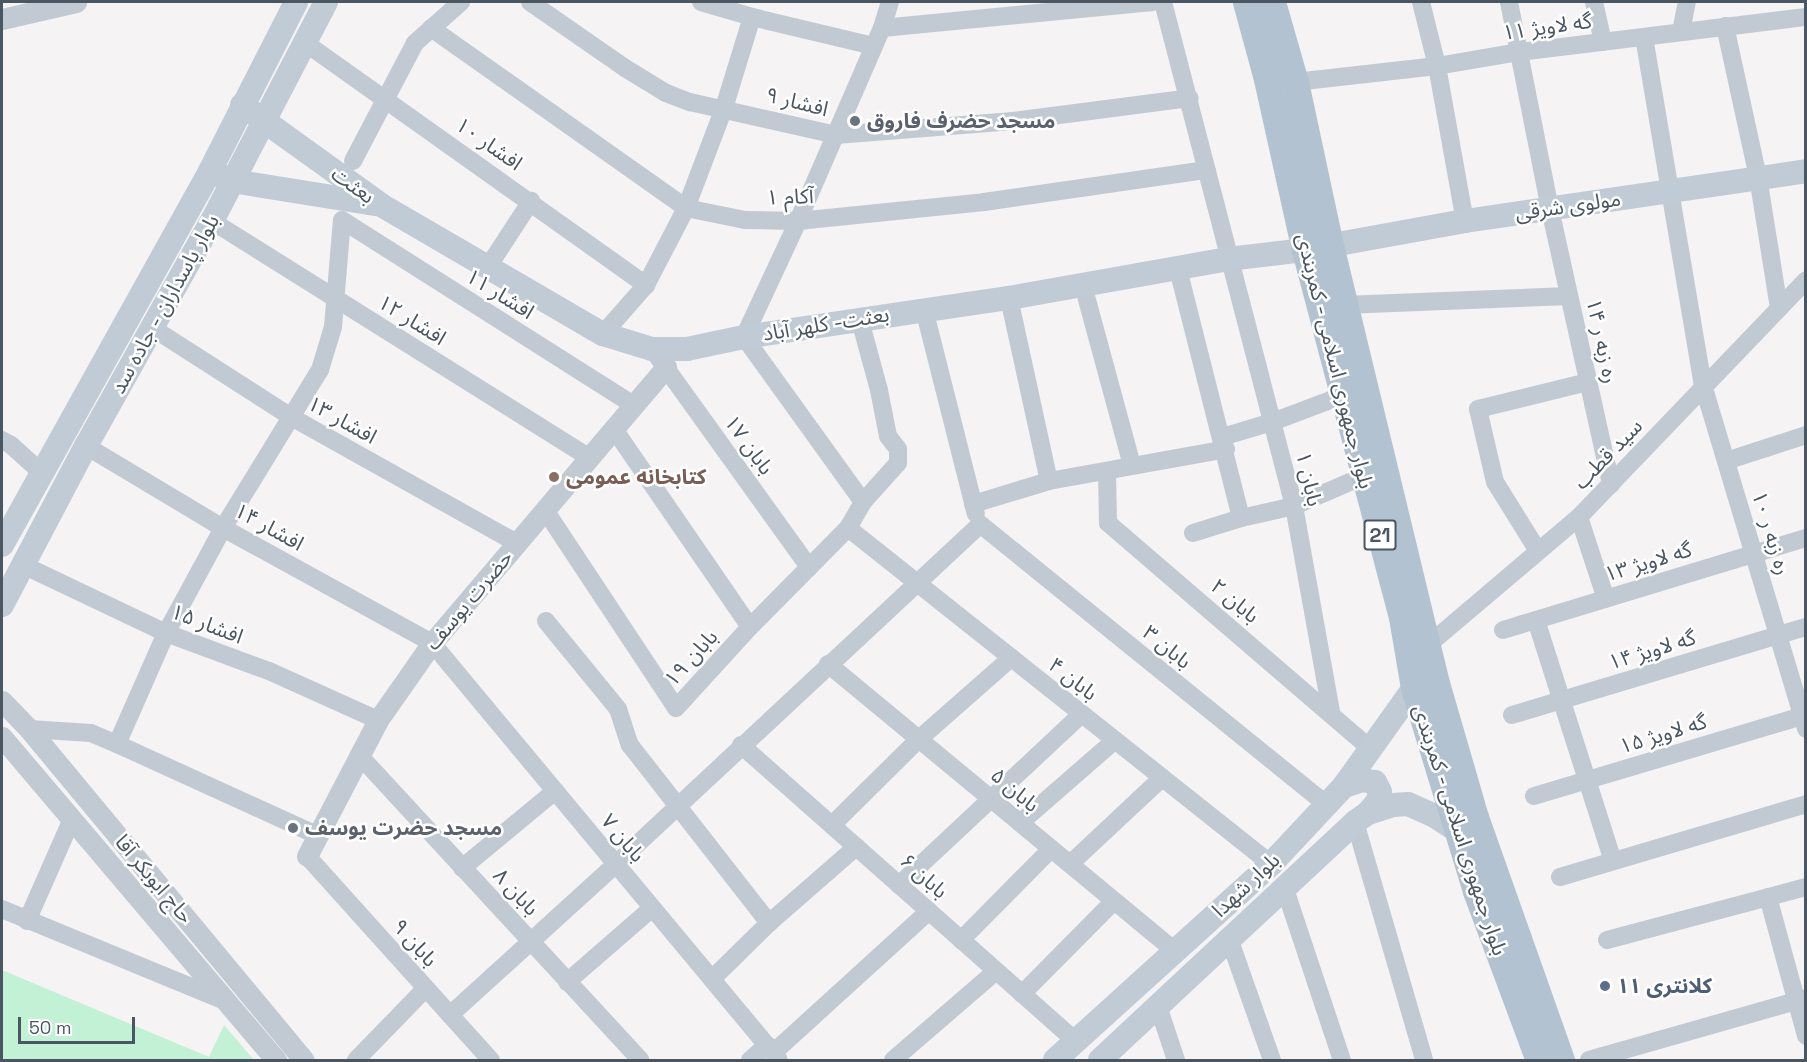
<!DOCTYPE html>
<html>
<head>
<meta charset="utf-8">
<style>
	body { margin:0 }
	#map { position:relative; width:1807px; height:1062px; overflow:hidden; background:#f5f3f3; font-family:"Space Grotesk","Noto Sans Arabic",sans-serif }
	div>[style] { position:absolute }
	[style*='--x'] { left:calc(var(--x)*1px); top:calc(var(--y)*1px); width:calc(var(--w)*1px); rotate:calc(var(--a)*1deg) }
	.green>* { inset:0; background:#c3f1d5 }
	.minor>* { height:18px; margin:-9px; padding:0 9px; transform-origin:9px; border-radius:9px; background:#c1cad2 }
	.tertiary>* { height:21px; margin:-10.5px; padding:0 10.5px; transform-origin:10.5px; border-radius:10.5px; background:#c1cad2 }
	.secondary>* { height:24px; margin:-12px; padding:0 12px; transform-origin:12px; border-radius:12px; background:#c1cbd6 }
	.primary>* { height:27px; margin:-13.5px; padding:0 13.5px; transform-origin:13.5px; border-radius:13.5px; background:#b3c2d1 }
	.dots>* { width:16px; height:16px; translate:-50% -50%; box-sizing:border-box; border:3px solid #fff; border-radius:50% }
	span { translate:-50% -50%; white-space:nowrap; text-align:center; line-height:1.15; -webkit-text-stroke:5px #fff; paint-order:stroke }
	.shield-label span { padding:2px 4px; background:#fff; border:2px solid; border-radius:4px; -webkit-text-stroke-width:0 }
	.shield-label { font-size:20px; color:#4a5661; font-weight:700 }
	.street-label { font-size:21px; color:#4a5661 }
	.worship-label { font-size:21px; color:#5b616d; font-weight:700 }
	.left { translate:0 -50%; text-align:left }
	.education-label { font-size:21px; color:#785e54; font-weight:700 }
	.service-label { font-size:21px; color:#4e5e75; font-weight:700 }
	.frame { position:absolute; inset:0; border:3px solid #4a5661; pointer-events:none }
	.scale { position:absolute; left:18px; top:1017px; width:117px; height:27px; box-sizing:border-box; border:3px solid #4a5661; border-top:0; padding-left:8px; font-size:18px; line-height:21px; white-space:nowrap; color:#4a5661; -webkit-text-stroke:4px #fff; paint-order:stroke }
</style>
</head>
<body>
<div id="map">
	<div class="green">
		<i style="clip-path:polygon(2px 970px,209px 1057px,224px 1025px,254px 1060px,2px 1060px)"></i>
	</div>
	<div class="minor">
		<i style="--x:530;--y:2;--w:116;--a:34.8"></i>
		<i style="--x:625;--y:68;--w:48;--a:31.4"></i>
		<i style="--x:666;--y:93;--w:26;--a:21"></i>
		<i style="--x:690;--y:102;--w:150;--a:12.7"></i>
		<i style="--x:836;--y:135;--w:178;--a:-4.5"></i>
		<i style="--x:1013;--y:121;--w:178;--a:-7.4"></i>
		<i style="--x:701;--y:2;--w:53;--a:16.4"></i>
		<i style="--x:752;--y:17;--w:125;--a:13.4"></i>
		<i style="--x:1163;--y:2;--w:521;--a:75.43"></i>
		<i style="--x:1294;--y:506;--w:209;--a:79.8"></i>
		<i style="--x:1421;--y:2;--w:66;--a:76"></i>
		<i style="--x:1437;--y:66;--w:158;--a:79.8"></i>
		<i style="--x:1509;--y:2;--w:211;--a:78.8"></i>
		<i style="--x:1550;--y:209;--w:282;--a:77.5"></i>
		<i style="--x:1594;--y:2;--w:41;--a:77.3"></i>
		<i style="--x:1725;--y:26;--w:155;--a:77.7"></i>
		<i style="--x:1758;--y:177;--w:133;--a:80.9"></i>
		<i style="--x:431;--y:28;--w:312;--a:35.2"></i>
		<i style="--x:686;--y:208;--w:60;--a:11.5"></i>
		<i style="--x:745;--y:220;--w:53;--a:1.1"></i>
		<i style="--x:798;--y:221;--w:187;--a:-5.8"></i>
		<i style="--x:984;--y:202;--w:225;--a:-8.2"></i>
		<i style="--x:882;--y:28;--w:272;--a:-5.5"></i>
		<i style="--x:1681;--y:32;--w:31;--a:-79"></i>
		<i style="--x:1644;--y:37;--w:353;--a:80.4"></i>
		<i style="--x:1703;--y:385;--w:359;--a:73.3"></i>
		<i style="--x:304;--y:42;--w:420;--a:35.4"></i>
		<i style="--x:1295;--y:82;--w:143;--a:-6.4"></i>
		<i style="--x:1437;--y:66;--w:84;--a:-9.6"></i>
		<i style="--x:1520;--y:52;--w:288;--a:-7"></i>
		<i style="--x:353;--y:161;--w:133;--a:-62.3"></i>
		<i style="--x:415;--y:43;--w:62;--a:-41.7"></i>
		<i style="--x:212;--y:221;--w:444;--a:32.1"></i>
		<i style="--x:488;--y:267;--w:79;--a:-56.9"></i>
		<i style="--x:1178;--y:269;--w:257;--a:75.8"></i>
		<i style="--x:1083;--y:285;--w:187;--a:74.8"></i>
		<i style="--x:1009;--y:298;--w:187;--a:77.7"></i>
		<i style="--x:1344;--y:305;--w:225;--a:-2.3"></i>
		<i style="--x:924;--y:309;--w:211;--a:75.8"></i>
		<i style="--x:151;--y:327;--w:169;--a:32.7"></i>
		<i style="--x:293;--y:418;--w:257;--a:29.2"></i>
		<i style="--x:603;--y:334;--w:65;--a:-48.7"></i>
		<i style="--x:646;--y:285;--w:87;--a:-62.5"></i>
		<i style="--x:686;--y:208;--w:107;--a:-69.2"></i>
		<i style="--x:724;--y:108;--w:95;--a:-72.9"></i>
		<i style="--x:658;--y:357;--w:259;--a:54.3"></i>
		<i style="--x:614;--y:429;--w:240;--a:55.5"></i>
		<i style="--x:1222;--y:437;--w:52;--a:-16.7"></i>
		<i style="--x:1272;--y:422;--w:77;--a:-20.6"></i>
		<i style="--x:2;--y:440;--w:10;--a:29"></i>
		<i style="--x:11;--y:445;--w:42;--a:42.1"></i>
		<i style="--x:86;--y:446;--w:160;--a:30.9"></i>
		<i style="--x:223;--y:528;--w:239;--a:28.8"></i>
		<i style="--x:432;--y:643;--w:542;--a:50.23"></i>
		<i style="--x:1726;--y:461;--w:84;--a:-18"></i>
		<i style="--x:1107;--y:471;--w:52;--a:88.9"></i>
		<i style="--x:1108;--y:523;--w:347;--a:40.7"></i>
		<i style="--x:863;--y:502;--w:203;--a:-125.8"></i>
		<i style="--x:744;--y:337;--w:128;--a:-65"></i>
		<i style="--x:798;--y:221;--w:210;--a:-66.5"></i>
		<i style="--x:882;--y:28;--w:27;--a:-73"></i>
		<i style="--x:973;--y:504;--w:79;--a:-16.8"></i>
		<i style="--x:1049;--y:481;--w:180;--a:-10.2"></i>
		<i style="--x:545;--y:510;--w:237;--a:56.5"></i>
		<i style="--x:676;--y:708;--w:110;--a:-47.6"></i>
		<i style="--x:750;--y:627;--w:139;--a:-45.3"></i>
		<i style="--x:848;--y:528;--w:30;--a:-60"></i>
		<i style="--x:863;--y:502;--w:52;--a:-48.1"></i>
		<i style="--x:898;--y:463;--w:14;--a:-90"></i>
		<i style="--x:898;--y:449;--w:16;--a:-128"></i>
		<i style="--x:888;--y:436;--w:47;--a:-101.1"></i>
		<i style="--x:879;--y:390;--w:73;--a:-105.2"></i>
		<i style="--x:1579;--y:517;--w:86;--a:71.8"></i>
		<i style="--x:980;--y:524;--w:445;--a:39"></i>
		<i style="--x:848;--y:528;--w:540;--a:38.46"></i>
		<i style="--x:1193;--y:533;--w:50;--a:-17.4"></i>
		<i style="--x:1241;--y:518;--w:54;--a:-12.8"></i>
		<i style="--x:1294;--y:506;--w:76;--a:-23.2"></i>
		<i style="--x:1538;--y:551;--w:81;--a:-121.9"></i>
		<i style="--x:1495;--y:482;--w:75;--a:-103.1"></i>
		<i style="--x:1478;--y:409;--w:113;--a:-13.8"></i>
		<i style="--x:23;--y:565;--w:158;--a:25.4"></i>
		<i style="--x:166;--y:633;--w:110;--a:20.3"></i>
		<i style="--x:269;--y:671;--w:120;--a:24.2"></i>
		<i style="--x:1536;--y:620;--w:253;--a:72.3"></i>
		<i style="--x:546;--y:621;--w:114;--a:50.7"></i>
		<i style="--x:618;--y:709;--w:38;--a:72"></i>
		<i style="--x:630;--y:745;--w:226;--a:52"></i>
		<i style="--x:1503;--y:630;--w:317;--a:-16.9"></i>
		<i style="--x:1428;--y:645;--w:198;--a:-40.3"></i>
		<i style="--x:1579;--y:517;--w:328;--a:-46.2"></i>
		<i style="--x:828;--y:664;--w:449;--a:39.6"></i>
		<i style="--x:1512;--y:715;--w:307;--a:-16.7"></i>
		<i style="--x:29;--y:729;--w:62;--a:3.7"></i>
		<i style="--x:91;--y:733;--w:28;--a:23"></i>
		<i style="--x:117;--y:744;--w:121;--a:-66.2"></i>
		<i style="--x:166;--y:633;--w:119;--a:-61.5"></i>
		<i style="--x:223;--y:528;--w:185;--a:-58.5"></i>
		<i style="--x:320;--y:370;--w:45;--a:-73.2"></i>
		<i style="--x:333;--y:327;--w:107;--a:-85.2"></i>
		<i style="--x:342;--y:220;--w:345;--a:32.4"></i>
		<i style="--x:117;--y:744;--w:220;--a:24.5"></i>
		<i style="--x:741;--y:745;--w:447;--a:41.5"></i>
		<i style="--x:359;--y:755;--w:415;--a:47.3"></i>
		<i style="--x:1534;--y:796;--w:284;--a:-16.6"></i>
		<i style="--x:1355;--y:822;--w:248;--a:73.8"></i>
		<i style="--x:1020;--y:823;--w:126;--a:-41.1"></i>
		<i style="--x:832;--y:825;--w:122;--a:-44.7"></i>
		<i style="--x:919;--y:739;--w:123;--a:-41.4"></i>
		<i style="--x:307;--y:856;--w:275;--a:48"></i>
		<i style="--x:1070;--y:864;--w:126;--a:-43.1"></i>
		<i style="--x:462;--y:868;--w:121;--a:-39.6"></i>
		<i style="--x:1560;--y:877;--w:257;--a:-16.5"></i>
		<i style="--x:899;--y:885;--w:250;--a:-43.1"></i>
		<i style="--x:1285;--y:889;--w:180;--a:71.6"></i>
		<i style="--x:1768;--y:897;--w:144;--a:74.7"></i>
		<i style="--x:2;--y:909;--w:241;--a:22.4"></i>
		<i style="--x:27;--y:921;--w:111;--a:-66.2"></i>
		<i style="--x:961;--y:940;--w:128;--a:-45.3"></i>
		<i style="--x:1607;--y:940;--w:206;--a:-14.9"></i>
		<i style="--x:1230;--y:941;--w:126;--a:70.6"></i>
		<i style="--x:712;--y:979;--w:80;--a:-44.5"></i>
		<i style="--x:769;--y:923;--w:116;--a:-41.1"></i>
		<i style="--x:567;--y:982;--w:113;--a:-41"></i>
		<i style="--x:1022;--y:994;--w:131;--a:-45.3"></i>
		<i style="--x:1158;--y:1006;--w:57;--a:71.6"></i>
		<i style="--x:450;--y:1015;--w:224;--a:-42.3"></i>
		<i style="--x:616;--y:864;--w:498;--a:-43"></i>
		<i style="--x:773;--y:1053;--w:211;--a:-42.3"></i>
		<i style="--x:356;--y:1060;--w:100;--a:-45.8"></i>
		<i style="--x:750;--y:1060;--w:23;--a:-41"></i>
		<i style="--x:893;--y:1060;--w:136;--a:-40.8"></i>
		<i style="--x:1589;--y:1060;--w:226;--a:-15.9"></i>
	</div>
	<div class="tertiary">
		<i style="--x:2;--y:19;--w:76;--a:-12.9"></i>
		<i style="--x:2;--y:701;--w:39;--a:46"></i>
		<i style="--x:29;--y:729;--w:430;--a:50.3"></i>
		<i style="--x:2;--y:737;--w:424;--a:49.7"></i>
		<i style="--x:307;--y:856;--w:153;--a:-62.4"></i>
		<i style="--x:378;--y:720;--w:94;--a:-55"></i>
		<i style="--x:432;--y:643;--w:362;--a:-49.7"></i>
	</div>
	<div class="secondary">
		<i style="--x:242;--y:105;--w:171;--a:35.7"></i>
		<i style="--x:381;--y:205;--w:257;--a:30.2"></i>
		<i style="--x:603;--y:334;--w:51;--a:17"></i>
		<i style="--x:652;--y:349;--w:35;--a:0"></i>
		<i style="--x:687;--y:349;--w:58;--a:-11.9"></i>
		<i style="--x:744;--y:337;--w:268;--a:-8.4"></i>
		<i style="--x:1009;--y:298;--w:222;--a:-10.1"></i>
		<i style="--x:1228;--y:259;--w:78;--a:-6.7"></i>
		<i style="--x:1305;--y:250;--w:163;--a:-10.3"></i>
		<i style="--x:1465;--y:221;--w:345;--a:-8.3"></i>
		<i style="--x:219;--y:175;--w:14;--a:25"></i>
		<i style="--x:232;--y:181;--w:146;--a:9.1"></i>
		<i style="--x:2;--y:545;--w:428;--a:-60.9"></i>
		<i style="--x:210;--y:171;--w:190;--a:-63"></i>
		<i style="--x:2;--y:605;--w:180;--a:-62.2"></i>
		<i style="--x:86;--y:446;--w:258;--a:-60.8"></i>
		<i style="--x:212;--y:221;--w:247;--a:-62.5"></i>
		<i style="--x:1344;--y:786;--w:19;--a:-18"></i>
		<i style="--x:1362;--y:780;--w:13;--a:9"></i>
		<i style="--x:1375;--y:782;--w:11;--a:63"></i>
		<i style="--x:1380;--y:792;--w:9;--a:103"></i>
		<i style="--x:1378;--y:801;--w:16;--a:130"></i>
		<i style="--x:1055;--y:1060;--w:292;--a:-42.2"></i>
		<i style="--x:1271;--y:864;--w:107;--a:-46.9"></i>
		<i style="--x:1344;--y:786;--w:120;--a:-54.5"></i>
		<i style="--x:1414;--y:688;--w:14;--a:-12"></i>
		<i style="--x:1100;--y:1060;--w:349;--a:-43"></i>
		<i style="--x:1355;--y:822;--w:16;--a:-35"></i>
		<i style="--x:1368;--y:813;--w:26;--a:-18"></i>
		<i style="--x:1393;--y:805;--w:15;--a:-4"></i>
		<i style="--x:1408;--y:804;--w:27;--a:24"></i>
		<i style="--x:1433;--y:815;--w:27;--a:33"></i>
	</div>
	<div class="primary">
		<i style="--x:1246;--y:2;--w:80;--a:74.7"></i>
		<i style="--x:1267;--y:79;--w:175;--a:77.5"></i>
		<i style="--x:1305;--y:250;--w:380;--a:75.2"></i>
		<i style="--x:1402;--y:617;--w:72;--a:80.4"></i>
		<i style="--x:1414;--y:688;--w:212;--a:73"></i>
		<i style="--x:1476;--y:891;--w:180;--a:69.6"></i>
		<i style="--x:1272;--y:2;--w:83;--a:74"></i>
		<i style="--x:1295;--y:82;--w:167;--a:77.9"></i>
		<i style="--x:1330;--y:245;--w:451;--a:76.4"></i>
		<i style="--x:1436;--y:683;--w:140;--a:73.8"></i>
		<i style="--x:1475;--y:817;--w:258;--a:70.5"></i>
	</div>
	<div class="dots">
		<i style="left:855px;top:121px;background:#6b7280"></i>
		<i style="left:554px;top:477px;background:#8d6e63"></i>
		<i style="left:293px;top:828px;background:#6b7280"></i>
		<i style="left:1605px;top:986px;background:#5c6f8a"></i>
	</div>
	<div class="shield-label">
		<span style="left:1380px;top:535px">21</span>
	</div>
	<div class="street-label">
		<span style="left:1547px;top:27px;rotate:-8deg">گه لاویژ ۱۱</span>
		<span style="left:797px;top:102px;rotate:14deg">افشار ۹</span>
		<span style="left:489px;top:144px;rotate:35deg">افشار ۱۰</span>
		<span style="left:353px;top:185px;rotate:36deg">بعثت</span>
		<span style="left:790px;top:197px;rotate:-2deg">آکام ۱</span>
		<span style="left:1568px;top:206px;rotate:-8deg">مولوی شرقی</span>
		<span style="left:500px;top:294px;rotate:32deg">افشار ۱۱</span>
		<span style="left:165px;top:304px;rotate:-61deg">بلوار پاسداران - جاده سد</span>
		<span style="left:412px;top:320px;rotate:32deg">افشار ۱۲</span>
		<span style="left:826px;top:324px;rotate:-9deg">بعثت- کلهر آباد</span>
		<span style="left:1602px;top:341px;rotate:78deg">ره زبه ر ۱۴</span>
		<span style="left:1335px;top:361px;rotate:76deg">بلوار جمهوری اسلامی - کمربندی</span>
		<span style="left:342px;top:420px;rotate:29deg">افشار ۱۳</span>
		<span style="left:749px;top:445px;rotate:54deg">بابان ۱۷</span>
		<span style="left:1608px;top:454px;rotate:-46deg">سید قطب</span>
		<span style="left:1309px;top:479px;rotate:77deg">بابان ۱</span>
		<span style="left:269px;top:527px;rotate:29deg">افشار ۱۴</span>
		<span style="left:1771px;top:533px;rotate:73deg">ره زبه ر ۱۰</span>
		<span style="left:1648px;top:562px;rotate:-17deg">گه لاویژ ۱۳</span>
		<span style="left:469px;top:600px;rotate:-50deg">حضرت یوسف</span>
		<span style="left:1235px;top:601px;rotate:40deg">بابان ۲</span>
		<span style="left:207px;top:624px;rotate:21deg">افشار ۱۵</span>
		<span style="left:1167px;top:647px;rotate:39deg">بابان ۳</span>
		<span style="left:1652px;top:650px;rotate:-17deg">گه لاویژ ۱۴</span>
		<span style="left:691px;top:658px;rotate:-48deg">بابان ۱۹</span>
		<span style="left:1073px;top:679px;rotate:38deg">بابان ۴</span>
		<span style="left:1663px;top:734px;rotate:-17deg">گه لاویژ ۱۵</span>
		<span style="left:1015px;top:790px;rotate:40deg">بابان ۵</span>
		<span style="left:1460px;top:830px;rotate:72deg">بلوار جمهوری اسلامی - کمربندی</span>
		<span style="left:623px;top:838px;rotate:50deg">بابان ۷</span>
		<span style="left:924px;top:876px;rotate:42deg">بابان ۶</span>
		<span style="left:154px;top:879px;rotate:50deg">حاج ابوبکر آقا</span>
		<span style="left:1246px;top:885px;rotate:-43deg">بلوار شهدا</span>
		<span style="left:516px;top:892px;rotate:47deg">بابان ۸</span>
		<span style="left:415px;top:943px;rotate:48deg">بابان ۹</span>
	</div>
	<div class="worship-label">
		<span class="left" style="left:867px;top:121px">مسجد حضرف فاروق</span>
		<span class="left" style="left:305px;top:828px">مسجد حضرت یوسف</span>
	</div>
	<div class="education-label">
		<span class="left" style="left:566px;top:477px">کتابخانه عمومی</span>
	</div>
	<div class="service-label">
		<span class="left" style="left:1617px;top:986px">کلانتری ۱۱</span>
	</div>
	<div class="frame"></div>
	<div class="scale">50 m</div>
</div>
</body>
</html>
